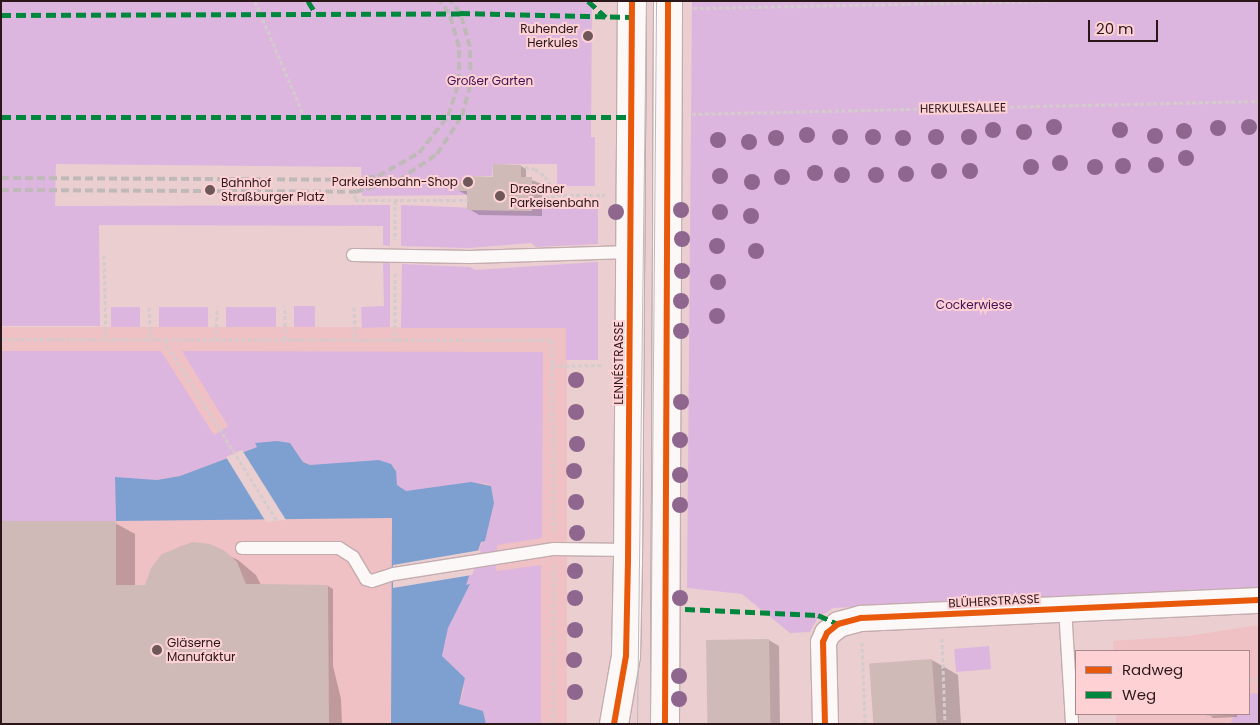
<!DOCTYPE html>
<html>
<head>
<meta charset="utf-8">
<style>
	body { margin:0 }
	#map { position:relative; width:1260px; height:725px; overflow:hidden; background:#ebced0; font-family:Poppins,sans-serif }
	div>[style] { position:absolute }
	[style*='--x'] { left:calc(var(--x)*1px); top:calc(var(--y)*1px); width:calc(var(--w)*1px); rotate:calc(var(--a)*1deg) }
	.built>* { inset:0; background:#efc0c4; transform-origin:0 0 }
	.green>* { inset:0; background:#ddb6df; transform-origin:0 0 }
	.water>* { inset:0; background:#7ea0d1 }
	.pier>* { inset:0; background:#ebced0 }
	.shadow>* { inset:0; background:#0003 }
	.building>* { inset:0; background:#d0bab8; transform-origin:0 0 }
	.path>* { height:3px; margin-top:-1.5px; transform-origin:0; background:repeating-linear-gradient(90deg,#d4cbcc 0 4px,transparent 0 6.5px) }
	.roads { filter:drop-shadow(1px 0 #c3acae) drop-shadow(-1px 0 #c3acae) drop-shadow(0 1px #c3acae) drop-shadow(0 -1px #c3acae) }
	.lane>* { height:12px; margin:-6px; padding:0 6px; transform-origin:6px; border-radius:6px; background:#fcf8f8 }
	.street>* { height:25px; margin:-12.5px; padding:0 12.5px; transform-origin:12.5px; border-radius:12.5px; background:#fcf8f8 }
	.secondary>* { height:28px; margin:-14px; padding:0 14px; transform-origin:14px; border-radius:14px; background:#fcf8f8 }
	.tram>* { height:1px; margin:-0.5px; padding:0 0.5px; transform-origin:0.5px; border-radius:0.5px; background:#c0b9b9 }
	.rail>* { height:4px; margin-top:-2px; transform-origin:0; background:repeating-linear-gradient(90deg,#c0b9b9 0 8px,transparent 0 12px) }
	.quiet>* { height:5px; margin-top:-2.5px; transform-origin:0; background:repeating-linear-gradient(90deg,#00873e 0 10px,transparent 0 15px) }
	.cycleway>* { height:6px; margin:-3px; padding:0 3px; transform-origin:3px; border-radius:3px; background:#e8590c }
	.trees>* { width:16px; height:16px; margin:-8px; border-radius:50%; background:#8e668e }
	.dots>* { width:14px; height:14px; translate:-50% -50%; box-sizing:border-box; border:2px solid #fed2d5; border-radius:50% }
	span { translate:-50% -50%; white-space:nowrap; text-align:center; line-height:1.15; -webkit-text-stroke:4px #fed2d5; paint-order:stroke }
	.poi-label { font-size:12px; color:#2b1719 }
	.right { translate:-100% -50%; text-align:right }
	.left { translate:0 -50%; text-align:left }
	.park-label { font-size:12px; color:#421158 }
	.street-label { font-size:12px; color:#2b1719 }
	.frame { position:absolute; inset:0; border:2px solid #2b1719; pointer-events:none }
	.legend { position:absolute; left:1075px; top:650px; width:175px; height:65px; box-sizing:border-box; background:#fed2d5; border:1px solid #aa878a; margin:0; padding:6px 9px; list-style:none; font-size:15px; color:#2b1719 }
	.legend li { display:flex; align-items:center; gap:10px; height:25px }
	.legend b { width:25px; border:1px solid #aa878a }
	.scale { position:absolute; left:1088px; top:20px; width:70px; height:22px; box-sizing:border-box; border:2px solid #2b1719; border-top:0; padding-left:6px; font-size:15px; line-height:18px; white-space:nowrap; color:#2b1719; -webkit-text-stroke:4px #fed2d5; paint-order:stroke }
</style>
</head>
<body>
<div id="map">
	<div class="built">
		<i style="left:1px;top:327px;width:566px;height:397px"></i>
		<i style="clip-path:polygon(1259px 625px,1259px 724px,1116px 724px,1116px 714px,1249px 714px,1249px 651px,1113px 651px,1113px 641px,1188px 636px)"></i>
	</div>
	<div class="green">
		<i style="clip-path:polygon(1px 1px,592px 1px,591px 137px,595px 137px,595px 186px,557px 186px,557px 164px,493px 164px,492px 176px,468px 176px,468px 182px,458px 181px,458px 191px,468px 191px,467px 195px,362px 196px,361px 167px,56px 164px,55px 206px,390px 205px,390px 246px,383px 245px,383px 226px,99px 225px,100px 326px,1px 326px)"></i>
		<i style="clip-path:polygon(692px 1px,1259px 1px,1259px 588px,833px 608px,817px 619px,810px 632px,790px 633px,742px 594px,687px 588px)"></i>
		<i style="clip-path:polygon(532px 204px,598px 205px,598px 244px,536px 247px,531px 243px,469px 248px,401px 246px,401px 205px,531px 210px)"></i>
		<i style="clip-path:polygon(598px 262px,598px 360px,566px 360px,566px 328px,401px 328px,402px 264px,470px 267px,475px 270px)"></i>
		<i style="clip-path:polygon(383px 263px,390px 263px,390px 327px,362px 328px,361px 307px,384px 306px)"></i>
		<i style="left:294px;top:306px;width:21px;height:21px"></i>
		<i style="left:111px;top:307px;width:29px;height:20px"></i>
		<i style="left:159px;top:307px;width:49px;height:20px"></i>
		<i style="left:226px;top:307px;width:50px;height:20px"></i>
		<i style="clip-path:polygon(1px 351px,161px 351px,214px 435px,228px 426px,182px 351px,543px 352px,542px 538px,497px 545px,496px 571px,541px 565px,541px 724px,486px 724px,483px 711px,459px 704px,464px 689px,461px 674px,442px 656px,448px 628px,482px 542px,485px 541px,494px 503px,491px 486px,486px 483px,406px 491px,397px 485px,395px 467px,310px 465px,303px 462px,294px 448px,255px 444px,257px 447px,180px 476px,157px 480px,115px 478px,116px 521px,1px 521px)"></i>
		<i style="left:989px;top:646px;width:23px;height:35px;rotate:85deg"></i>
		<i style="clip-path:polygon(1249px 693px,1259px 694px,1259px 724px,1230px 724px,1235px 714px,1249px 714px)"></i>
	</div>
	<div class="water">
		<i style="clip-path:polygon(277px 441px,290px 443px,303px 462px,310px 465px,379px 460px,391px 464px,396px 471px,397px 485px,406px 491px,471px 482px,491px 486px,494px 503px,485px 541px,481px 542px,466px 585px,470px 584px,448px 628px,442px 656px,465px 678px,459px 704px,483px 711px,486px 724px,391px 724px,392px 518px,116px 521px,115px 477px,157px 480px,180px 476px,257px 447px,255px 443px)"></i>
	</div>
	<div class="pier">
		<i style="clip-path:polygon(242px 450px,286px 520px,266px 522px,226px 457px)"></i>
		<i style="clip-path:polygon(481px 550px,472px 575px,393px 588px,393px 565px)"></i>
	</div>
	<div class="shadow">
		<i style="clip-path:polygon(521px 166px,526px 169px,526px 178px,542px 184px,542px 216px,479px 215px,469px 209px,469px 196px,459px 191px,469px 183px,494px 178px)"></i>
		<i style="clip-path:polygon(115px 523px,135px 534px,135px 586px,145px 586px,163px 555px,182px 546px,202px 544px,238px 560px,256px 575px,261px 585px,328px 586px,333px 589px,333px 666px,341px 699px,342px 724px,1px 724px)"></i>
		<i style="clip-path:polygon(769px 640px,779px 646px,780px 724px,709px 724px)"></i>
		<i style="clip-path:polygon(932px 660px,958px 675px,961px 724px,873px 724px)"></i>
		<i style="clip-path:polygon(1208px 714px,1237px 714px,1237px 717px,1213px 718px)"></i>
	</div>
	<div class="building">
		<i style="clip-path:polygon(493px 164px,521px 165px,521px 177px,532px 177px,532px 211px,467px 210px,467px 191px,458px 191px,458px 181px,468px 182px,468px 176px,493px 177px)"></i>
		<i style="clip-path:polygon(1px 521px,116px 521px,116px 585px,145px 585px,151px 568px,162px 554px,193px 542px,210px 544px,225px 551px,237px 562px,246px 584px,328px 585px,329px 724px,1px 724px)"></i>
		<i style="left:769px;top:639px;width:85px;height:63px;rotate:89deg"></i>
		<i style="left:932px;top:659px;width:65px;height:63px;rotate:86deg"></i>
		<i style="clip-path:polygon(1207px 714px,1226px 714px,1226px 715px,1207px 716px)"></i>
	</div>
	<div class="path">
		<i style="--x:255;--y:1;--w:125;--a:66.9"></i>
		<i style="--x:693;--y:8;--w:359;--a:-1.1"></i>
		<i style="--x:692;--y:114;--w:567;--a:-1.31"></i>
		<i style="--x:525;--y:167;--w:10;--a:11"></i>
		<i style="--x:535;--y:169;--w:12;--a:35"></i>
		<i style="--x:545;--y:176;--w:22;--a:58"></i>
		<i style="--x:355;--y:175;--w:25;--a:90"></i>
		<i style="--x:355;--y:200;--w:113;--a:0"></i>
		<i style="--x:395;--y:200;--w:39;--a:90"></i>
		<i style="--x:532;--y:200;--w:25;--a:-11"></i>
		<i style="--x:557;--y:195;--w:48;--a:0"></i>
		<i style="--x:104;--y:255;--w:84;--a:88.6"></i>
		<i style="--x:395;--y:273;--w:67;--a:90"></i>
		<i style="--x:149;--y:307;--w:32;--a:88"></i>
		<i style="--x:354;--y:307;--w:33;--a:88"></i>
		<i style="--x:1;--y:339;--w:551;--a:0.1"></i>
		<i style="--x:552;--y:340;--w:191;--a:89.4"></i>
		<i style="--x:285;--y:339;--w:33;--a:-90"></i>
		<i style="--x:164;--y:340;--w:213;--a:58"></i>
		<i style="--x:216;--y:340;--w:33;--a:-88"></i>
		<i style="--x:552;--y:366;--w:52;--a:-1.1"></i>
		<i style="--x:942;--y:638;--w:86;--a:88"></i>
		<i style="--x:862;--y:642;--w:82;--a:87.9"></i>
		<i style="--x:1249;--y:679;--w:10;--a:0"></i>
		<i style="--x:553;--y:724;--w:159;--a:-89.6"></i>
	</div>
	<div class="roads">
		<div class="lane">
			<i style="--x:353;--y:255;--w:117;--a:1"></i>
			<i style="--x:470;--y:257;--w:160;--a:-1.8"></i>
			<i style="--x:242;--y:548;--w:97;--a:0"></i>
			<i style="--x:339;--y:548;--w:17;--a:33"></i>
			<i style="--x:353;--y:557;--w:26;--a:59"></i>
			<i style="--x:366;--y:579;--w:6;--a:18"></i>
			<i style="--x:372;--y:581;--w:23;--a:-18"></i>
			<i style="--x:394;--y:574;--w:162;--a:-8.9"></i>
			<i style="--x:554;--y:549;--w:74;--a:0.8"></i>
			<i style="--x:1065;--y:608;--w:116;--a:86.5"></i>
		</div>
		<div class="street">
			<i style="--x:825;--y:724;--w:82;--a:-91.4"></i>
			<i style="--x:823;--y:642;--w:10;--a:-66"></i>
			<i style="--x:827;--y:633;--w:14;--a:-39"></i>
			<i style="--x:838;--y:624;--w:24;--a:-15"></i>
			<i style="--x:861;--y:618;--w:398;--a:-2.6"></i>
		</div>
		<div class="secondary">
			<i style="--x:614;--y:724;--w:69;--a:-80"></i>
			<i style="--x:626;--y:656;--w:94;--a:-88.8"></i>
			<i style="--x:628;--y:562;--w:561;--a:-89.59"></i>
			<i style="--x:665;--y:724;--w:723;--a:-89.76"></i>
		</div>
	</div>
	<div class="tram">
		<i style="--x:637;--y:724;--w:723;--a:-89.29"></i>
		<i style="--x:650;--y:724;--w:723;--a:-89.52"></i>
	</div>
	<div class="rail">
		<i style="--x:1;--y:178;--w:354;--a:0.3"></i>
		<i style="--x:355;--y:180;--w:23;--a:-10"></i>
		<i style="--x:378;--y:176;--w:47;--a:-29.3"></i>
		<i style="--x:419;--y:153;--w:47;--a:-51.9"></i>
		<i style="--x:448;--y:116;--w:36;--a:-72"></i>
		<i style="--x:459;--y:82;--w:35;--a:-90"></i>
		<i style="--x:459;--y:47;--w:35;--a:-106"></i>
		<i style="--x:449;--y:13;--w:15;--a:-127"></i>
		<i style="--x:1;--y:190;--w:354;--a:0.3"></i>
		<i style="--x:355;--y:192;--w:46;--a:-15.3"></i>
		<i style="--x:399;--y:180;--w:46;--a:-34.4"></i>
		<i style="--x:437;--y:154;--w:45;--a:-56.7"></i>
		<i style="--x:462;--y:116;--w:35;--a:-75"></i>
		<i style="--x:471;--y:82;--w:35;--a:-92"></i>
		<i style="--x:470;--y:47;--w:35;--a:-106"></i>
		<i style="--x:460;--y:13;--w:15;--a:-127"></i>
	</div>
	<div class="quiet">
		<i style="--x:308;--y:1;--w:15;--a:58"></i>
		<i style="--x:588;--y:1;--w:24;--a:42"></i>
		<i style="--x:1;--y:15;--w:459;--a:-0.2"></i>
		<i style="--x:460;--y:13;--w:172;--a:1.3"></i>
		<i style="--x:1;--y:117;--w:631;--a:0"></i>
		<i style="--x:685;--y:609;--w:133;--a:2.6"></i>
		<i style="--x:818;--y:615;--w:22;--a:24"></i>
	</div>
	<div class="cycleway">
		<i style="--x:614;--y:724;--w:69;--a:-80"></i>
		<i style="--x:626;--y:656;--w:94;--a:-88.8"></i>
		<i style="--x:628;--y:562;--w:561;--a:-89.59"></i>
		<i style="--x:665;--y:724;--w:723;--a:-89.76"></i>
		<i style="--x:825;--y:724;--w:82;--a:-91.4"></i>
		<i style="--x:823;--y:642;--w:10;--a:-66"></i>
		<i style="--x:827;--y:633;--w:14;--a:-39"></i>
		<i style="--x:838;--y:624;--w:24;--a:-15"></i>
		<i style="--x:861;--y:618;--w:398;--a:-2.6"></i>
	</div>
	<div class="trees">
		<i style="left:1054px;top:127px"></i>
		<i style="left:1249px;top:127px"></i>
		<i style="left:1218px;top:128px"></i>
		<i style="left:993px;top:130px"></i>
		<i style="left:1120px;top:130px"></i>
		<i style="left:1184px;top:131px"></i>
		<i style="left:1024px;top:132px"></i>
		<i style="left:807px;top:135px"></i>
		<i style="left:1155px;top:136px"></i>
		<i style="left:840px;top:137px"></i>
		<i style="left:873px;top:137px"></i>
		<i style="left:936px;top:137px"></i>
		<i style="left:969px;top:137px"></i>
		<i style="left:776px;top:138px"></i>
		<i style="left:903px;top:138px"></i>
		<i style="left:718px;top:140px"></i>
		<i style="left:749px;top:142px"></i>
		<i style="left:1186px;top:158px"></i>
		<i style="left:1060px;top:163px"></i>
		<i style="left:1156px;top:165px"></i>
		<i style="left:1123px;top:166px"></i>
		<i style="left:1031px;top:167px"></i>
		<i style="left:1095px;top:167px"></i>
		<i style="left:939px;top:171px"></i>
		<i style="left:970px;top:171px"></i>
		<i style="left:815px;top:173px"></i>
		<i style="left:906px;top:174px"></i>
		<i style="left:842px;top:175px"></i>
		<i style="left:876px;top:175px"></i>
		<i style="left:720px;top:176px"></i>
		<i style="left:782px;top:177px"></i>
		<i style="left:752px;top:182px"></i>
		<i style="left:681px;top:210px"></i>
		<i style="left:616px;top:212px"></i>
		<i style="left:720px;top:212px"></i>
		<i style="left:751px;top:216px"></i>
		<i style="left:682px;top:239px"></i>
		<i style="left:717px;top:246px"></i>
		<i style="left:756px;top:251px"></i>
		<i style="left:682px;top:271px"></i>
		<i style="left:718px;top:282px"></i>
		<i style="left:681px;top:301px"></i>
		<i style="left:717px;top:316px"></i>
		<i style="left:681px;top:331px"></i>
		<i style="left:576px;top:380px"></i>
		<i style="left:681px;top:402px"></i>
		<i style="left:576px;top:412px"></i>
		<i style="left:680px;top:440px"></i>
		<i style="left:577px;top:444px"></i>
		<i style="left:574px;top:471px"></i>
		<i style="left:680px;top:475px"></i>
		<i style="left:576px;top:502px"></i>
		<i style="left:680px;top:505px"></i>
		<i style="left:577px;top:533px"></i>
		<i style="left:575px;top:571px"></i>
		<i style="left:575px;top:598px"></i>
		<i style="left:680px;top:598px"></i>
		<i style="left:575px;top:630px"></i>
		<i style="left:574px;top:660px"></i>
		<i style="left:679px;top:676px"></i>
		<i style="left:575px;top:692px"></i>
		<i style="left:679px;top:699px"></i>
	</div>
	<div class="dots">
		<i style="left:588px;top:36px;background:#6e5759"></i>
		<i style="left:468px;top:182px;background:#6e5759"></i>
		<i style="left:210px;top:190px;background:#6e5759"></i>
		<i style="left:500px;top:196px;background:#6e5759"></i>
		<i style="left:157px;top:650px;background:#6e5759"></i>
	</div>
	<div class="poi-label">
		<span class="right" style="left:578px;top:36px">Ruhender<br>Herkules</span>
		<span class="right" style="left:458px;top:182px">Parkeisenbahn-Shop</span>
		<span class="left" style="left:221px;top:190px">Bahnhof<br>Straßburger Platz</span>
		<span class="left" style="left:510px;top:196px">Dresdner<br>Parkeisenbahn</span>
		<span class="left" style="left:167px;top:650px">Gläserne<br>Manufaktur</span>
	</div>
	<div class="park-label">
		<span style="left:490px;top:81px">Großer Garten</span>
		<span style="left:974px;top:305px">Cockerwiese</span>
	</div>
	<div class="street-label">
		<span style="left:963px;top:108px;rotate:-1deg">HERKULESALLEE</span>
		<span style="left:619px;top:363px;rotate:-90deg">LENNÉSTRASSE</span>
		<span style="left:994px;top:601px;rotate:-3deg">BLÜHERSTRASSE</span>
	</div>
	<div class="frame"></div>
	<ul class="legend">
	<li><b style="height:6px;background:#e8590c"></b>Radweg</li>
	<li><b style="height:6px;background:#00873e"></b>Weg</li>
	</ul>
	<div class="scale">20 m</div>
</div>
</body>
</html>
